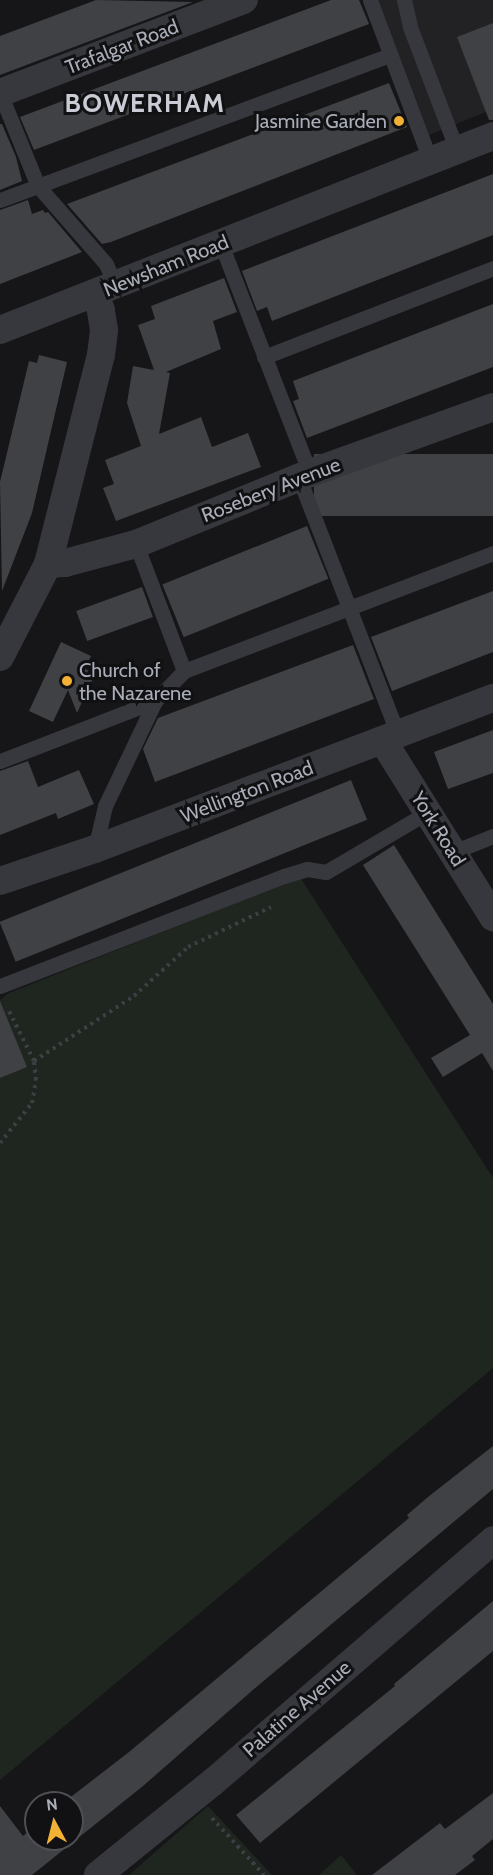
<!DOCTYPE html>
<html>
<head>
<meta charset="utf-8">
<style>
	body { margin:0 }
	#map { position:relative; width:493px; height:1875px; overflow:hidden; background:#161618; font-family:Cabin,sans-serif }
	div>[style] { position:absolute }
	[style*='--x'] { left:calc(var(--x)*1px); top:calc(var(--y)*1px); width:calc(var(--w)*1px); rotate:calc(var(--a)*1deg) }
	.built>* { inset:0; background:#222225 }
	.green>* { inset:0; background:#1e261f }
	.building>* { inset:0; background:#404145; transform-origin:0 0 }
	.path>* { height:4px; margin-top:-2px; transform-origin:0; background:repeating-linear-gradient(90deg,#3d3f44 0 3px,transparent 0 7.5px) }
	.lane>* { height:15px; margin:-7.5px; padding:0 7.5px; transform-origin:7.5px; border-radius:7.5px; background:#37383d }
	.street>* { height:28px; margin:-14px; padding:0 14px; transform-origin:14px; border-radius:14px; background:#37383d }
	.dots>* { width:16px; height:16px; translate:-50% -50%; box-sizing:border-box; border:3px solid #111113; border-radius:50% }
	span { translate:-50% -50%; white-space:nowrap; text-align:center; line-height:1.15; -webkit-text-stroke:6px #111113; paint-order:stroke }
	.street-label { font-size:20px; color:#a8adb8 }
	.poi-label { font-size:20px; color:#a8adb8 }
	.right { translate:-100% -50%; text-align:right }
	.left { translate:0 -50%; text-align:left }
	.district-label { font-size:26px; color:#c9ccd4; font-weight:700; letter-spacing:1.5px }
	.north { position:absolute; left:24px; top:1791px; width:60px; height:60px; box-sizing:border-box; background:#111113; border:2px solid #4d4f55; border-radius:50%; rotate:353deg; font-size:16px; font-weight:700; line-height:24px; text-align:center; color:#a8adb8 }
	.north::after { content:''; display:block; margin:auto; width:21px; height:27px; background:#f2b134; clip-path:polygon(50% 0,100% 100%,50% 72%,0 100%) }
</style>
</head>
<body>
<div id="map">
	<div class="built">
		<i style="clip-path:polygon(378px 0,493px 0,493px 109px,429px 135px)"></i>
	</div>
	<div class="green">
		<i style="clip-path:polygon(300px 877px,493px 1178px,493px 1368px,0 1780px,0 1000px,9px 993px)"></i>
		<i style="clip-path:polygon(208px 1806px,272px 1875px,129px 1875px,200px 1813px)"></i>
		<i style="clip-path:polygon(341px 1855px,357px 1875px,319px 1875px)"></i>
	</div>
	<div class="building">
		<i style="clip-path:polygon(96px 0,193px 2px,0 75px,0 36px)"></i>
		<i style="clip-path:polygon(331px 0,359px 0,369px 24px,34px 150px,20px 117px)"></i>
		<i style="clip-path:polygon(493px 23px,493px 120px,489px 120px,457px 37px)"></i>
		<i style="clip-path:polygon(389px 83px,407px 127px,111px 242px,102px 244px,67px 204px)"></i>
		<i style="clip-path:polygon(0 124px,2px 124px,16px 157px,22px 181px,0 190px)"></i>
		<i style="clip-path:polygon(493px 174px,493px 235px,272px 321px,267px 307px,257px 311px,242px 271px)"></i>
		<i style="clip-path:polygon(28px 200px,32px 214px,43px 210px,45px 213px,48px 212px,82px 252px,0 284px,0 210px)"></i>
		<i style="clip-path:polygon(224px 278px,237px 312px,213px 321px,221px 349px,166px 372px,170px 373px,159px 434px,201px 417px,212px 447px,248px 433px,261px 467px,116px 521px,103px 488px,114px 484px,105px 460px,141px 446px,127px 403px,133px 366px,154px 370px,138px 325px,155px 319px,151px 306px)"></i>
		<i style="clip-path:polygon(493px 304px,493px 367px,307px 438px,293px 401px,299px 399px,293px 381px)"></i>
		<i style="clip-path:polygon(39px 355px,67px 362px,32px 513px,2px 591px,0 482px,29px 361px,37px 363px)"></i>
		<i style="left:493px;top:454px;width:62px;height:179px;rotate:90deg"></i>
		<i style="left:307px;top:526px;width:57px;height:156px;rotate:68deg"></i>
		<i style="left:142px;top:587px;width:32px;height:70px;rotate:70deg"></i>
		<i style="clip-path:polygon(493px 591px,493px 652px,392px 691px,371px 637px)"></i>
		<i style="clip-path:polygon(61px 642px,91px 656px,85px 669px,95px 674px,77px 713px,68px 690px,53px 722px,29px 711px)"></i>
		<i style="clip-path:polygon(353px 645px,374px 699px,155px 782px,143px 749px,158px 718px)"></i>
		<i style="clip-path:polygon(493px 730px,493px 773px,448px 789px,434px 752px)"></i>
		<i style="clip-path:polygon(28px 761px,38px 787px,79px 770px,94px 804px,58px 819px,56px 813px,0 835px,0 771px)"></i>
		<i style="left:351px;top:780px;width:43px;height:379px;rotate:68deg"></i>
		<i style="clip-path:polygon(394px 845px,493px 1004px,493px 1071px,482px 1053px,443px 1077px,431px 1058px,470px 1035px,363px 865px)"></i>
		<i style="clip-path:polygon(0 1001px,27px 1067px,0 1078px)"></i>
		<i style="clip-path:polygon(493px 1446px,493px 1489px,254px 1689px,143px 1786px,32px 1875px,0 1875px,0 1806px,23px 1836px,36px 1825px,36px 1839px,72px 1839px,72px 1803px,63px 1803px,129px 1752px,409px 1518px,407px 1515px,428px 1497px)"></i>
		<i style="clip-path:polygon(493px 1601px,493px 1651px,260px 1843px,236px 1815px,395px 1686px,394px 1684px)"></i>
		<i style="clip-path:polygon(493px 1793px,493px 1839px,472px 1856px,475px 1860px,455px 1875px,372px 1875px,440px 1823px,445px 1829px)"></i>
	</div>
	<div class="path">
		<i style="--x:34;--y:1061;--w:119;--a:-33"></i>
		<i style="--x:134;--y:996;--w:73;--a:-42.2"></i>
		<i style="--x:188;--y:947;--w:92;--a:-25.7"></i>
		<i style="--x:0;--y:1143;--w:51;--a:-51.3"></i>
		<i style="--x:32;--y:1103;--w:23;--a:-80"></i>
		<i style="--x:36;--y:1080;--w:19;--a:-96"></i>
		<i style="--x:34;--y:1061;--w:60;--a:-116.6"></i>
		<i style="--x:212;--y:1818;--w:77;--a:47.6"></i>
	</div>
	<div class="lane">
		<i style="--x:370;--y:0;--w:171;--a:69.4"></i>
		<i style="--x:404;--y:0;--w:28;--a:77"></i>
		<i style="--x:410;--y:27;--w:132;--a:69.1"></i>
		<i style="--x:0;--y:93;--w:100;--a:67.8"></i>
		<i style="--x:38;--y:186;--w:103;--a:48.9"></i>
		<i style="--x:106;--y:264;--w:24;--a:66"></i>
		<i style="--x:0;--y:200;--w:416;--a:-20.4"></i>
		<i style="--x:221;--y:244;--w:246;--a:68.8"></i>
		<i style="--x:264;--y:357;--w:246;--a:-21.2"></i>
		<i style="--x:299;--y:478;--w:274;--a:68.9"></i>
		<i style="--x:136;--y:544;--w:136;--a:69.3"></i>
		<i style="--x:0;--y:761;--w:166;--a:-21.2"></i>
		<i style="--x:155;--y:701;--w:42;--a:-46"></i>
		<i style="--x:184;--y:671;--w:331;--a:-20.9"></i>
		<i style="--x:95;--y:849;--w:44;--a:-76.9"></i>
		<i style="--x:105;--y:806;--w:116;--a:-64.5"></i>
		<i style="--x:453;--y:852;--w:43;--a:-21.8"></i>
		<i style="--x:0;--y:986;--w:305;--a:-21.2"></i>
		<i style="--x:284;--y:876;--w:24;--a:-17"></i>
		<i style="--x:307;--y:869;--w:19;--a:9"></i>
		<i style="--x:326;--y:872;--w:118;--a:-30.5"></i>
	</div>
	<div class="street">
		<i style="--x:0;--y:93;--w:261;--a:-20.9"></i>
		<i style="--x:0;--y:330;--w:530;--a:-21.48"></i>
		<i style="--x:48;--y:564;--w:17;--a:-3"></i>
		<i style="--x:65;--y:563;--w:73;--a:-15"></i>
		<i style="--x:136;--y:544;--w:188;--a:-22.2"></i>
		<i style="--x:310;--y:473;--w:195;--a:-19.8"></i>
		<i style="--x:0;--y:657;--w:105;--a:-62.7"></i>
		<i style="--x:48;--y:564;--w:216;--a:-75.8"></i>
		<i style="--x:101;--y:355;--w:25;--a:-83"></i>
		<i style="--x:104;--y:330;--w:20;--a:-99"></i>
		<i style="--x:101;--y:310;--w:17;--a:-111"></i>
		<i style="--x:383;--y:741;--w:208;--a:58"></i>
		<i style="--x:0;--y:881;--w:100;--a:-18.6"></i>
		<i style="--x:95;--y:849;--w:426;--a:-20.8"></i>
		<i style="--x:98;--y:1875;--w:148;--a:-39"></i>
		<i style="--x:213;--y:1782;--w:370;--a:-40.8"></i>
	</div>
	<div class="dots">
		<i style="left:399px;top:121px;background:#f2b134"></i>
		<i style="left:67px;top:681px;background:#f2b134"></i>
	</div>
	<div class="street-label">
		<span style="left:122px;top:47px;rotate:-21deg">Trafalgar Road</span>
		<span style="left:166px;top:266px;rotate:-22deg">Newsham Road</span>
		<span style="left:271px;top:490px;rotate:-21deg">Rosebery Avenue</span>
		<span style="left:247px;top:792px;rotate:-21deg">Wellington Road</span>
		<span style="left:438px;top:829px;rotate:58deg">York Road</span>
		<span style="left:297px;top:1709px;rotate:-41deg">Palatine Avenue</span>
	</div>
	<div class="poi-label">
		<span class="right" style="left:387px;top:121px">Jasmine Garden</span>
		<span class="left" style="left:79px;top:682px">Church of<br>the Nazarene</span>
	</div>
	<div class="district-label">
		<span style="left:145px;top:104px">BOWERHAM</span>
	</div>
	<div class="north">N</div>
</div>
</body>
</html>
